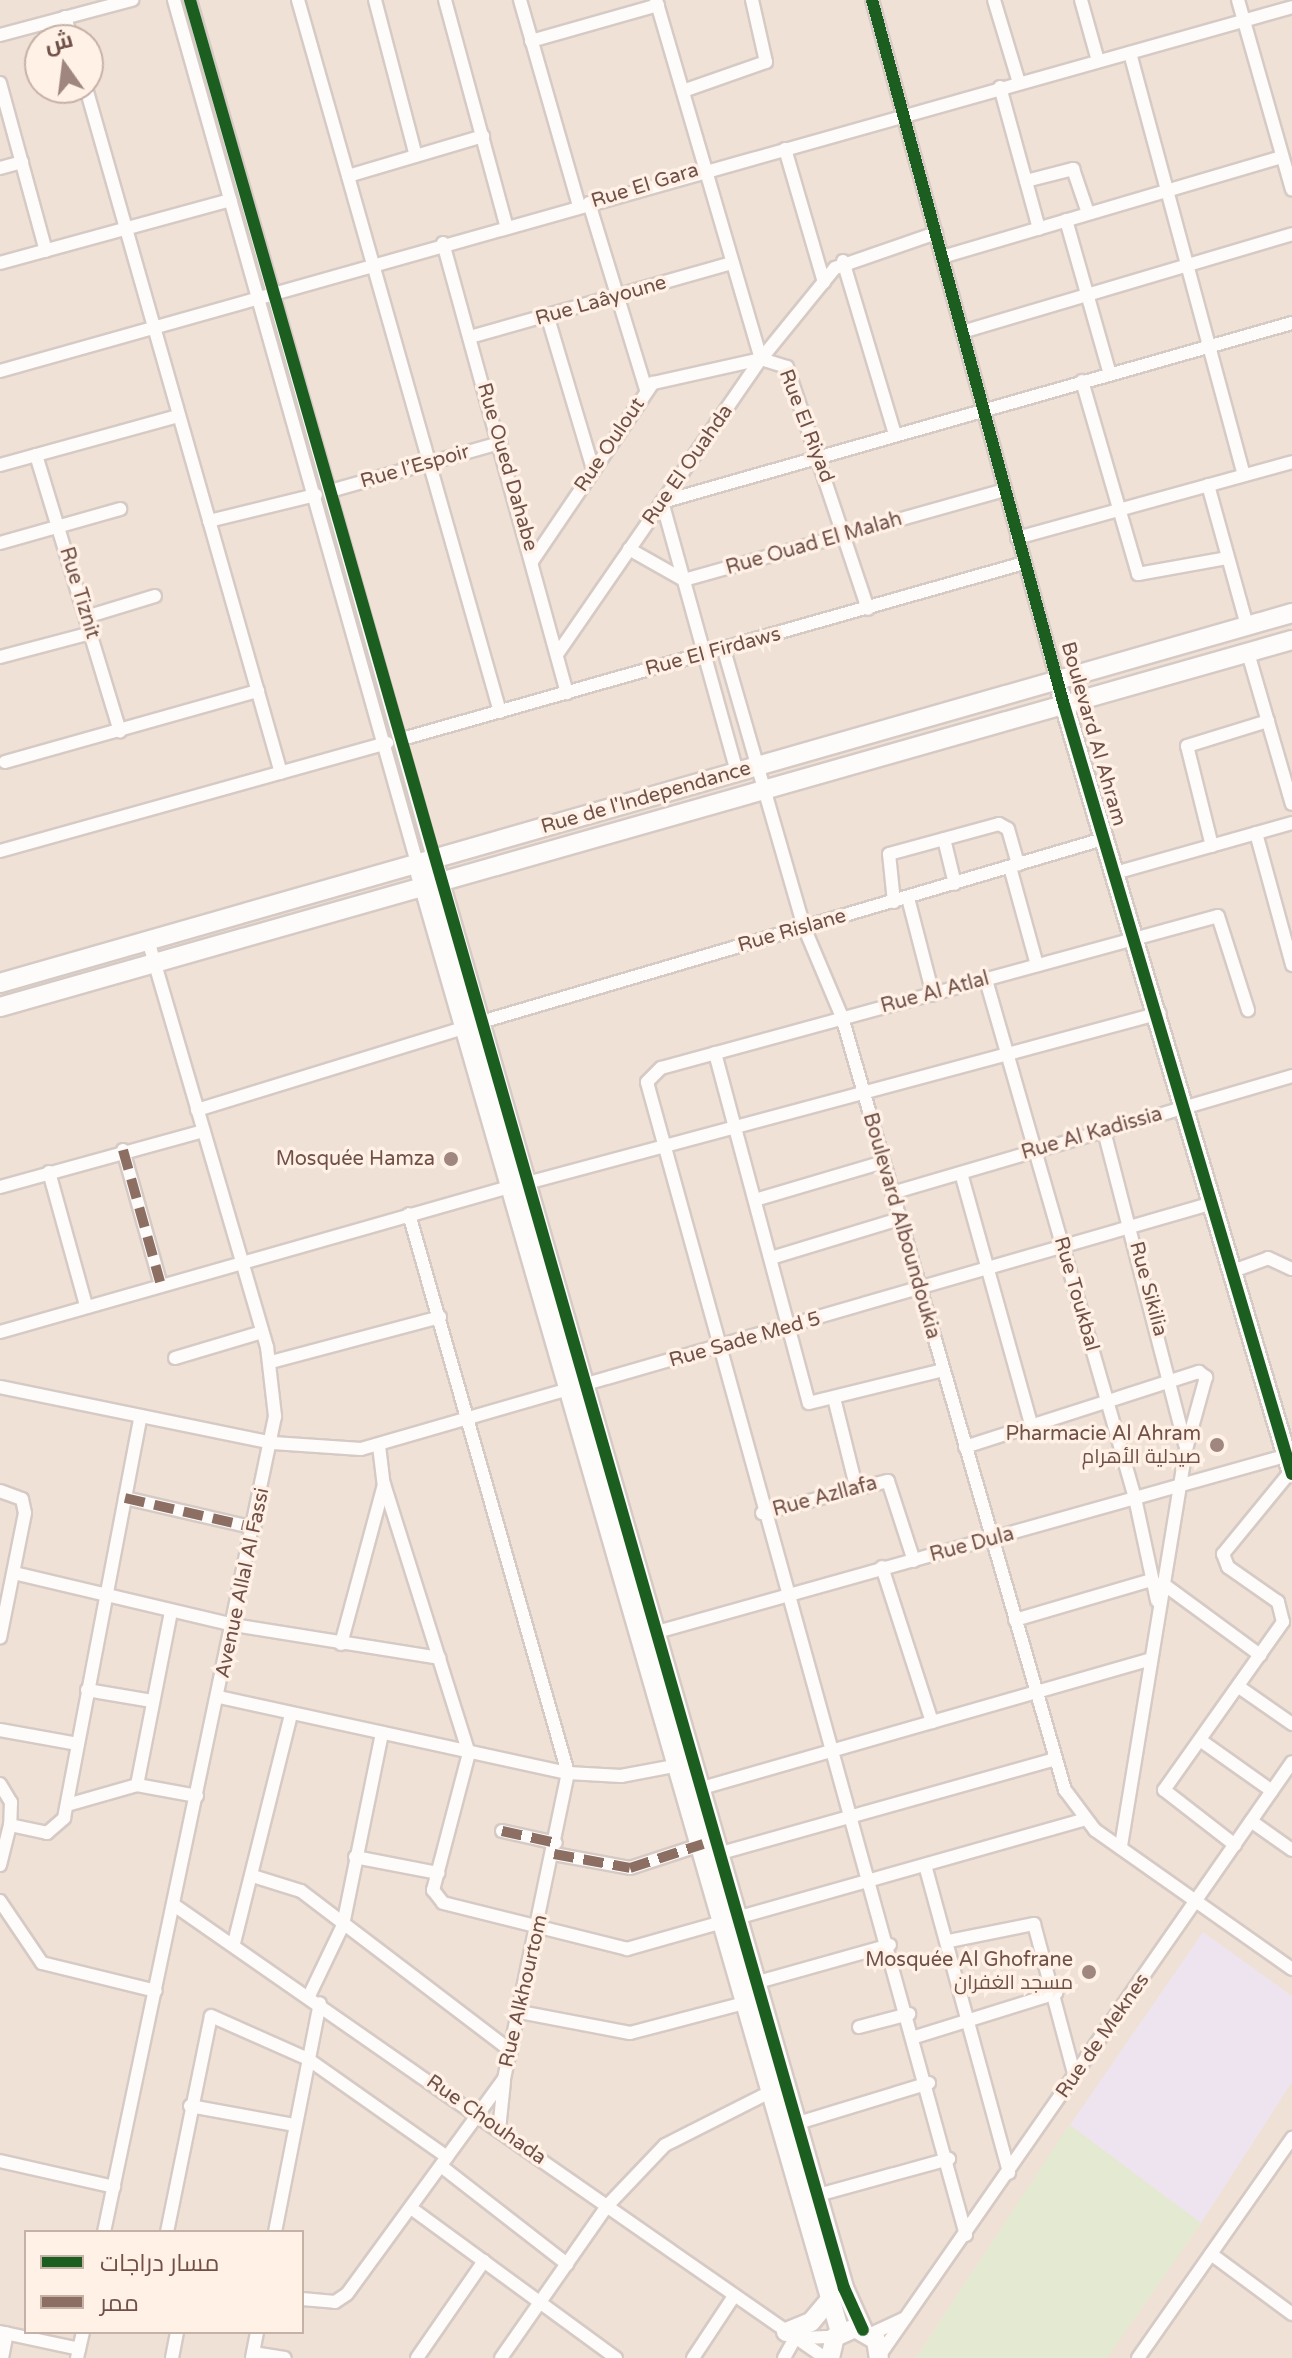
<!DOCTYPE html>
<html>
<head>
<meta charset="utf-8">
<style>
	body { margin:0 }
	#map { position:relative; width:1292px; height:2358px; overflow:hidden; background:#f5ede6; font-family:"Varela Round",Cairo,sans-serif }
	div>[style] { position:absolute }
	[style*='--x'] { left:calc(var(--x)*1px); top:calc(var(--y)*1px); width:calc(var(--w)*1px); rotate:calc(var(--a)*1deg) }
	.residential>* { inset:0; background:#f0e1d6 }
	.education>* { inset:0; background:#eee4ef }
	.green>* { inset:0; background:#e4ead1 }
	.roads { filter:drop-shadow(2px 0 #d6cac5) drop-shadow(-2px 0 #d6cac5) drop-shadow(0 2px #d6cac5) drop-shadow(0 -2px #d6cac5) }
	.street>* { height:12px; margin:-6px; padding:0 6px; transform-origin:6px; border-radius:6px; background:#fefcfb }
	.secondary>* { height:18px; margin:-9px; padding:0 9px; transform-origin:9px; border-radius:9px; background:#fefcfb }
	.quiet>* { height:10px; margin-top:-5px; transform-origin:0; background:repeating-linear-gradient(90deg,#8d6e63 0 20px,transparent 0 30px) }
	.cycleway>* { height:12px; margin:-6px; padding:0 6px; transform-origin:6px; border-radius:6px; background:#1b5e20 }
	.dots>* { width:22px; height:22px; translate:-50% -50%; box-sizing:border-box; border:4px solid #fff1e6; border-radius:50% }
	span { translate:-50% -50%; white-space:nowrap; text-align:center; line-height:1.15; -webkit-text-stroke:7px #fff1e6; paint-order:stroke }
	.street-label { font-size:20px; color:#715048 }
	.poi-label { font-size:20px; color:#715048 }
	.right { translate:-100% -50%; text-align:right }
	.legend { position:absolute; left:24px; top:2230px; width:280px; height:104px; box-sizing:border-box; background:#fff1e6; border:2px solid #c6b1a7; margin:0; padding:10px 14px; list-style:none; font-size:24px; color:#715048 }
	.legend li { display:flex; align-items:center; gap:16px; height:40px }
	.legend b { width:40px; border:2px solid #c6b1a7 }
	.north { position:absolute; left:24px; top:24px; width:80px; height:80px; box-sizing:border-box; background:#fff1e6; border:2px solid #c6b1a7; border-radius:50%; rotate:346deg; font-size:22px; font-weight:700; line-height:32px; text-align:center; color:#715048 }
	.north::after { content:''; display:block; margin:auto; width:28px; height:36px; background:#9f877f; clip-path:polygon(50% 0,100% 100%,50% 72%,0 100%) }
</style>
</head>
<body>
<div id="map">
	<div class="residential">
		<i style="clip-path:polygon(evenodd,0 0,1292px 0,1292px 2358px,0 2358px,0 0,40px 40px,88px 40px,88px 88px,40px 88px,40px 40px,0 0,26px 2232px,302px 2232px,302px 2332px,26px 2332px,26px 2232px)"></i>
	</div>
	<div class="education">
		<i style="clip-path:polygon(1203px 1932px,1292px 1996px,1292px 2082px,1201px 2223px,1070px 2125px)"></i>
	</div>
	<div class="green">
		<i style="clip-path:polygon(1069px 2125px,1201px 2223px,1107px 2358px,916px 2358px)"></i>
	</div>
	<div class="roads">
		<div class="street">
			<i style="--x:174;--y:0;--w:897;--a:74.27"></i>
			<i style="--x:190;--y:0;--w:892;--a:74.19"></i>
			<i style="--x:298;--y:0;--w:740;--a:74.16"></i>
			<i style="--x:375;--y:0;--w:161;--a:75.3"></i>
			<i style="--x:445;--y:0;--w:233;--a:74.8"></i>
			<i style="--x:520;--y:0;--w:214;--a:74"></i>
			<i style="--x:656;--y:0;--w:374;--a:73.7"></i>
			<i style="--x:761;--y:359;--w:27;--a:17"></i>
			<i style="--x:787;--y:367;--w:255;--a:71.5"></i>
			<i style="--x:872;--y:0;--w:705;--a:74.78"></i>
			<i style="--x:994;--y:0;--w:87;--a:73.2"></i>
			<i style="--x:1081;--y:0;--w:63;--a:74.4"></i>
			<i style="--x:1238;--y:0;--w:197;--a:74.1"></i>
			<i style="--x:65;--y:17;--w:24;--a:73"></i>
			<i style="--x:0;--y:35;--w:137;--a:-14.9"></i>
			<i style="--x:531;--y:41;--w:132;--a:-15.8"></i>
			<i style="--x:1130;--y:53;--w:437;--a:74.9"></i>
			<i style="--x:0;--y:83;--w:174;--a:74.7"></i>
			<i style="--x:1000;--y:87;--w:147;--a:74.6"></i>
			<i style="--x:86;--y:88;--w:712;--a:74.11"></i>
			<i style="--x:683;--y:91;--w:88;--a:-19.3"></i>
			<i style="--x:766;--y:62;--w:64;--a:-102.7"></i>
			<i style="--x:785;--y:149;--w:139;--a:73.7"></i>
			<i style="--x:0;--y:168;--w:23;--a:-15"></i>
			<i style="--x:348;--y:176;--w:141;--a:-16.5"></i>
			<i style="--x:1026;--y:181;--w:49;--a:-14.3"></i>
			<i style="--x:1073;--y:169;--w:46;--a:71.2"></i>
			<i style="--x:589;--y:203;--w:195;--a:73"></i>
			<i style="--x:1066;--y:220;--w:160;--a:74.1"></i>
			<i style="--x:443;--y:243;--w:467;--a:74.6"></i>
			<i style="--x:942;--y:257;--w:354;--a:-16.4"></i>
			<i style="--x:843;--y:261;--w:181;--a:73.3"></i>
			<i style="--x:0;--y:263;--w:239;--a:-15.3"></i>
			<i style="--x:548;--y:318;--w:158;--a:73.4"></i>
			<i style="--x:962;--y:332;--w:344;--a:-16.5"></i>
			<i style="--x:470;--y:337;--w:272;--a:-15.8"></i>
			<i style="--x:0;--y:371;--w:1342;--a:-15.73"></i>
			<i style="--x:1082;--y:381;--w:201;--a:73.8"></i>
			<i style="--x:1138;--y:574;--w:90;--a:-10.2"></i>
			<i style="--x:36;--y:455;--w:289;--a:73.1"></i>
			<i style="--x:0;--y:465;--w:185;--a:-15.4"></i>
			<i style="--x:1208;--y:485;--w:146;--a:74.5"></i>
			<i style="--x:330;--y:491;--w:177;--a:-15.8"></i>
			<i style="--x:209;--y:521;--w:110;--a:-13.7"></i>
			<i style="--x:1017;--y:538;--w:285;--a:-15.4"></i>
			<i style="--x:0;--y:543;--w:125;--a:-15.8"></i>
			<i style="--x:629;--y:549;--w:63;--a:29.4"></i>
			<i style="--x:684;--y:580;--w:332;--a:-15.7"></i>
			<i style="--x:533;--y:560;--w:214;--a:-55.9"></i>
			<i style="--x:653;--y:383;--w:111;--a:-12.5"></i>
			<i style="--x:86;--y:617;--w:72;--a:-16.9"></i>
			<i style="--x:724;--y:650;--w:288;--a:73.9"></i>
			<i style="--x:804;--y:927;--w:98;--a:67.1"></i>
			<i style="--x:842;--y:1017;--w:805;--a:73.91"></i>
			<i style="--x:1065;--y:1790;--w:50;--a:53.1"></i>
			<i style="--x:1095;--y:1830;--w:241;--a:35.2"></i>
			<i style="--x:558;--y:653;--w:357;--a:-55.4"></i>
			<i style="--x:761;--y:359;--w:117;--a:-50.9"></i>
			<i style="--x:835;--y:268;--w:107;--a:-19.1"></i>
			<i style="--x:1248;--y:653;--w:157;--a:73.8"></i>
			<i style="--x:0;--y:657;--w:94;--a:-14.8"></i>
			<i style="--x:402;--y:739;--w:646;--a:-15.8"></i>
			<i style="--x:5;--y:762;--w:263;--a:-15.7"></i>
			<i style="--x:737;--y:772;--w:280;--a:-105.5"></i>
			<i style="--x:662;--y:502;--w:655;--a:-15.86"></i>
			<i style="--x:1256;--y:833;--w:137;--a:74.7"></i>
			<i style="--x:944;--y:839;--w:46;--a:76.3"></i>
			<i style="--x:1212;--y:846;--w:103;--a:-104"></i>
			<i style="--x:1187;--y:746;--w:85;--a:-17.2"></i>
			<i style="--x:0;--y:851;--w:402;--a:-15.6"></i>
			<i style="--x:1010;--y:867;--w:102;--a:74.6"></i>
			<i style="--x:1115;--y:873;--w:184;--a:-15.8"></i>
			<i style="--x:908;--y:898;--w:100;--a:75.5"></i>
			<i style="--x:894;--y:902;--w:48;--a:-95.9"></i>
			<i style="--x:889;--y:854;--w:114;--a:-15.3"></i>
			<i style="--x:999;--y:824;--w:10;--a:29"></i>
			<i style="--x:1008;--y:829;--w:37;--a:74"></i>
			<i style="--x:986;--y:980;--w:539;--a:73.95"></i>
			<i style="--x:1135;--y:1498;--w:105;--a:77.9"></i>
			<i style="--x:481;--y:1022;--w:648;--a:-16.39"></i>
			<i style="--x:715;--y:1053;--w:362;--a:75"></i>
			<i style="--x:809;--y:1403;--w:138;--a:-13.8"></i>
			<i style="--x:197;--y:1110;--w:282;--a:-17.1"></i>
			<i style="--x:1104;--y:1131;--w:324;--a:75.5"></i>
			<i style="--x:123;--y:1150;--w:137;--a:74.3"></i>
			<i style="--x:49;--y:1172;--w:138;--a:74.5"></i>
			<i style="--x:961;--y:1173;--w:264;--a:74.4"></i>
			<i style="--x:527;--y:1183;--w:655;--a:-15.03"></i>
			<i style="--x:0;--y:1187;--w:211;--a:-15.4"></i>
			<i style="--x:892;--y:1193;--w:417;--a:-16.3"></i>
			<i style="--x:755;--y:1200;--w:134;--a:-16.5"></i>
			<i style="--x:771;--y:1258;--w:134;--a:-16.9"></i>
			<i style="--x:1233;--y:1271;--w:37;--a:-20"></i>
			<i style="--x:1268;--y:1258;--w:26;--a:25"></i>
			<i style="--x:0;--y:1332;--w:533;--a:-15.89"></i>
			<i style="--x:175;--y:1358;--w:91;--a:-16.6"></i>
			<i style="--x:271;--y:1362;--w:175;--a:-14.9"></i>
			<i style="--x:0;--y:1387;--w:279;--a:11.6"></i>
			<i style="--x:273;--y:1443;--w:88;--a:3.9"></i>
			<i style="--x:361;--y:1449;--w:887;--a:-16.11"></i>
			<i style="--x:835;--y:1402;--w:87;--a:76"></i>
			<i style="--x:379;--y:1446;--w:38;--a:83"></i>
			<i style="--x:384;--y:1484;--w:282;--a:72.5"></i>
			<i style="--x:469;--y:1753;--w:142;--a:104.7"></i>
			<i style="--x:433;--y:1890;--w:16;--a:52"></i>
			<i style="--x:443;--y:1903;--w:190;--a:14"></i>
			<i style="--x:627;--y:1949;--w:473;--a:-15.8"></i>
			<i style="--x:965;--y:1447;--w:246;--a:-17.8"></i>
			<i style="--x:1199;--y:1372;--w:9;--a:36"></i>
			<i style="--x:1206;--y:1377;--w:75;--a:105.5"></i>
			<i style="--x:1186;--y:1449;--w:404;--a:99.3"></i>
			<i style="--x:0;--y:1491;--w:23;--a:20"></i>
			<i style="--x:22;--y:1499;--w:14;--a:78"></i>
			<i style="--x:25;--y:1513;--w:127;--a:101.3"></i>
			<i style="--x:125;--y:1498;--w:133;--a:13"></i>
			<i style="--x:762;--y:1513;--w:130;--a:-14.3"></i>
			<i style="--x:888;--y:1481;--w:84;--a:72"></i>
			<i style="--x:882;--y:1567;--w:163;--a:72.1"></i>
			<i style="--x:14;--y:1573;--w:226;--a:13.3"></i>
			<i style="--x:234;--y:1625;--w:208;--a:9.1"></i>
			<i style="--x:1162;--y:1583;--w:122;--a:36.3"></i>
			<i style="--x:1015;--y:1620;--w:143;--a:-16.3"></i>
			<i style="--x:657;--y:1632;--w:659;--a:-15.66"></i>
			<i style="--x:341;--y:1644;--w:165;--a:-74.9"></i>
			<i style="--x:1239;--y:1687;--w:65;--a:34.9"></i>
			<i style="--x:87;--y:1690;--w:66;--a:9.6"></i>
			<i style="--x:219;--y:1697;--w:357;--a:12.3"></i>
			<i style="--x:568;--y:1773;--w:53;--a:3.2"></i>
			<i style="--x:621;--y:1776;--w:60;--a:-10.6"></i>
			<i style="--x:0;--y:1730;--w:79;--a:10.2"></i>
			<i style="--x:1200;--y:1740;--w:88;--a:35.3"></i>
			<i style="--x:0;--y:1784;--w:21;--a:59"></i>
			<i style="--x:11;--y:1802;--w:23;--a:92"></i>
			<i style="--x:137;--y:1785;--w:177;--a:-78.9"></i>
			<i style="--x:695;--y:1790;--w:474;--a:-16"></i>
			<i style="--x:67;--y:1805;--w:73;--a:-15.9"></i>
			<i style="--x:137;--y:1785;--w:61;--a:10.4"></i>
			<i style="--x:1251;--y:1821;--w:50;--a:35.3"></i>
			<i style="--x:502;--y:1831;--w:55;--a:12.5"></i>
			<i style="--x:1235;--y:1845;--w:90;--a:-142.2"></i>
			<i style="--x:1164;--y:1790;--w:206;--a:-54.7"></i>
			<i style="--x:1283;--y:1622;--w:21;--a:-104"></i>
			<i style="--x:1278;--y:1602;--w:61;--a:-145"></i>
			<i style="--x:1228;--y:1567;--w:14;--a:-111"></i>
			<i style="--x:1223;--y:1554;--w:107;--a:-50.7"></i>
			<i style="--x:721;--y:1853;--w:347;--a:-15.7"></i>
			<i style="--x:554;--y:1854;--w:77;--a:10.4"></i>
			<i style="--x:630;--y:1868;--w:77;--a:-18.2"></i>
			<i style="--x:355;--y:1857;--w:85;--a:10.9"></i>
			<i style="--x:0;--y:1865;--w:41;--a:-76"></i>
			<i style="--x:10;--y:1825;--w:38;--a:12"></i>
			<i style="--x:47;--y:1833;--w:23;--a:-41"></i>
			<i style="--x:64;--y:1818;--w:409;--a:-79.2"></i>
			<i style="--x:925;--y:1865;--w:319;--a:74.7"></i>
			<i style="--x:256;--y:1877;--w:47;--a:17.3"></i>
			<i style="--x:301;--y:1891;--w:264;--a:37.3"></i>
			<i style="--x:0;--y:1901;--w:75;--a:55.9"></i>
			<i style="--x:42;--y:1963;--w:117;--a:13.8"></i>
			<i style="--x:174;--y:1905;--w:793;--a:34.83"></i>
			<i style="--x:949;--y:1941;--w:87;--a:-11.3"></i>
			<i style="--x:1034;--y:1924;--w:158;--a:75"></i>
			<i style="--x:234;--y:1943;--w:236;--a:-76"></i>
			<i style="--x:758;--y:1982;--w:137;--a:-15.7"></i>
			<i style="--x:309;--y:1996;--w:79;--a:-64.4"></i>
			<i style="--x:343;--y:1925;--w:196;--a:-78.5"></i>
			<i style="--x:520;--y:2012;--w:112;--a:10.8"></i>
			<i style="--x:630;--y:2033;--w:122;--a:-14.7"></i>
			<i style="--x:859;--y:2027;--w:52;--a:-14.6"></i>
			<i style="--x:915;--y:2037;--w:148;--a:-17.3"></i>
			<i style="--x:190;--y:2106;--w:107;--a:10.3"></i>
			<i style="--x:798;--y:2123;--w:137;--a:-17"></i>
			<i style="--x:499;--y:2130;--w:48;--a:-84.1"></i>
			<i style="--x:0;--y:2161;--w:117;--a:12.8"></i>
			<i style="--x:441;--y:2166;--w:160;--a:37.9"></i>
			<i style="--x:818;--y:2195;--w:136;--a:-15.4"></i>
			<i style="--x:411;--y:2208;--w:254;--a:36.2"></i>
			<i style="--x:104;--y:2232;--w:834;--a:-78.16"></i>
			<i style="--x:275;--y:1416;--w:69;--a:-96.6"></i>
			<i style="--x:267;--y:1347;--w:423;--a:-106.3"></i>
			<i style="--x:167;--y:2232;--w:220;--a:-78.5"></i>
			<i style="--x:211;--y:2016;--w:106;--a:23.9"></i>
			<i style="--x:308;--y:2059;--w:170;--a:35.2"></i>
			<i style="--x:275;--y:2232;--w:233;--a:-78.9"></i>
			<i style="--x:966;--y:2235;--w:1196;--a:-105.47"></i>
			<i style="--x:647;--y:1082;--w:20;--a:-45"></i>
			<i style="--x:661;--y:1068;--w:577;--a:-15.26"></i>
			<i style="--x:1218;--y:916;--w:99;--a:72.3"></i>
			<i style="--x:1211;--y:2254;--w:101;--a:36.5"></i>
			<i style="--x:302;--y:2299;--w:33;--a:5"></i>
			<i style="--x:335;--y:2302;--w:14;--a:-34"></i>
			<i style="--x:347;--y:2294;--w:266;--a:-53.9"></i>
			<i style="--x:504;--y:2079;--w:313;--a:-78.2"></i>
			<i style="--x:568;--y:1773;--w:581;--a:-105.88"></i>
			<i style="--x:0;--y:2332;--w:81;--a:12.1"></i>
			<i style="--x:871;--y:2334;--w:38;--a:-25"></i>
			<i style="--x:799;--y:2338;--w:36;--a:-2"></i>
			<i style="--x:253;--y:2353;--w:32;--a:9"></i>
			<i style="--x:879;--y:2356;--w:723;--a:-55.19"></i>
			<i style="--x:2;--y:2358;--w:25;--a:-79"></i>
			<i style="--x:77;--y:2358;--w:27;--a:-77"></i>
			<i style="--x:172;--y:2358;--w:26;--a:-79"></i>
			<i style="--x:252;--y:2358;--w:26;--a:-79"></i>
			<i style="--x:417;--y:2358;--w:118;--a:-55.4"></i>
			<i style="--x:501;--y:2358;--w:185;--a:-55.1"></i>
			<i style="--x:607;--y:2206;--w:84;--a:-46.4"></i>
			<i style="--x:665;--y:2145;--w:122;--a:-26.8"></i>
			<i style="--x:693;--y:2358;--w:74;--a:-56.5"></i>
			<i style="--x:784;--y:2358;--w:23;--a:-61"></i>
			<i style="--x:1138;--y:2358;--w:269;--a:-55"></i>
		</div>
		<div class="secondary">
			<i style="--x:1061;--y:694;--w:813;--a:73.5"></i>
			<i style="--x:433;--y:858;--w:1488;--a:73.96"></i>
			<i style="--x:844;--y:2288;--w:46;--a:65.7"></i>
			<i style="--x:417;--y:863;--w:1529;--a:73.94"></i>
			<i style="--x:0;--y:983;--w:1344;--a:-15.98"></i>
			<i style="--x:0;--y:1007;--w:1343;--a:-15.86"></i>
			<i style="--x:786;--y:2332;--w:27;--a:-22"></i>
			<i style="--x:811;--y:2322;--w:31;--a:-50"></i>
			<i style="--x:830;--y:2358;--w:22;--a:-77"></i>
			<i style="--x:835;--y:2337;--w:22;--a:-24"></i>
			<i style="--x:855;--y:2328;--w:24;--a:30"></i>
			<i style="--x:876;--y:2340;--w:18;--a:81"></i>
		</div>
	</div>
	<div class="quiet">
		<i style="--x:123;--y:1150;--w:137;--a:74.3"></i>
		<i style="--x:125;--y:1498;--w:133;--a:13"></i>
		<i style="--x:502;--y:1831;--w:55;--a:12.5"></i>
		<i style="--x:554;--y:1854;--w:77;--a:10.4"></i>
		<i style="--x:630;--y:1868;--w:77;--a:-18.2"></i>
	</div>
	<div class="cycleway">
		<i style="--x:190;--y:0;--w:2380;--a:74.05"></i>
		<i style="--x:844;--y:2288;--w:46;--a:65.7"></i>
		<i style="--x:872;--y:0;--w:731;--a:74.77"></i>
		<i style="--x:1064;--y:705;--w:802;--a:73.49"></i>
	</div>
	<div class="dots">
		<i style="left:451px;top:1159px;background:#9f877f"></i>
		<i style="left:1217px;top:1445px;background:#9f877f"></i>
		<i style="left:1089px;top:1972px;background:#9f877f"></i>
	</div>
	<div class="street-label">
		<span style="left:645px;top:186px;rotate:-17deg">Rue El Gara</span>
		<span style="left:601px;top:301px;rotate:-16deg">Rue Laâyoune</span>
		<span style="left:806px;top:426px;rotate:69deg">Rue El Riyad</span>
		<span style="left:610px;top:445px;rotate:-56deg">Rue Oulout</span>
		<span style="left:688px;top:465px;rotate:-55deg">Rue El Ouahda</span>
		<span style="left:415px;top:467px;rotate:-16deg">Rue l’Espoir</span>
		<span style="left:507px;top:467px;rotate:74deg">Rue Oued Dahabe</span>
		<span style="left:814px;top:544px;rotate:-16deg">Rue Ouad El Malah</span>
		<span style="left:79px;top:593px;rotate:73deg">Rue Tiznit</span>
		<span style="left:713px;top:652px;rotate:-15deg">Rue El Firdaws</span>
		<span style="left:1093px;top:734px;rotate:74deg">Boulevard Al Ahram</span>
		<span style="left:646px;top:798px;rotate:-16deg">Rue de l'Independance</span>
		<span style="left:792px;top:931px;rotate:-16deg">Rue Rislane</span>
		<span style="left:935px;top:993px;rotate:-15deg">Rue Al Atlal</span>
		<span style="left:1092px;top:1134px;rotate:-16deg">Rue Al Kadissia</span>
		<span style="left:901px;top:1226px;rotate:74deg">Boulevard Alboundoukia</span>
		<span style="left:1148px;top:1289px;rotate:75deg">Rue Sikilia</span>
		<span style="left:1076px;top:1294px;rotate:74deg">Rue Toukbal</span>
		<span style="left:745px;top:1340px;rotate:-16deg">Rue Sade Med 5</span>
		<span style="left:825px;top:1497px;rotate:-15deg">Rue Azllafa</span>
		<span style="left:972px;top:1545px;rotate:-15deg">Rue Dula</span>
		<span style="left:243px;top:1583px;rotate:-78deg">Avenue Allal Al Fassi</span>
		<span style="left:524px;top:1991px;rotate:-77deg">Rue Alkhourtom</span>
		<span style="left:1103px;top:2036px;rotate:-55deg">Rue de Meknes</span>
		<span style="left:486px;top:2120px;rotate:35deg">Rue Chouhada</span>
	</div>
	<div class="poi-label">
		<span class="right" style="left:435px;top:1159px">Mosquée Hamza</span>
		<span class="right" style="left:1201px;top:1446px">Pharmacie Al Ahram<br>صيدلية الأهرام</span>
		<span class="right" style="left:1073px;top:1972px">Mosquée Al Ghofrane<br>مسجد الغفران</span>
	</div>
	<ul class="legend">
	<li><b style="height:10px;background:#1b5e20"></b>مسار دراجات</li>
	<li><b style="height:10px;background:#8d6e63"></b>ممر</li>
	</ul>
	<div class="north">ش</div>
</div>
</body>
</html>
